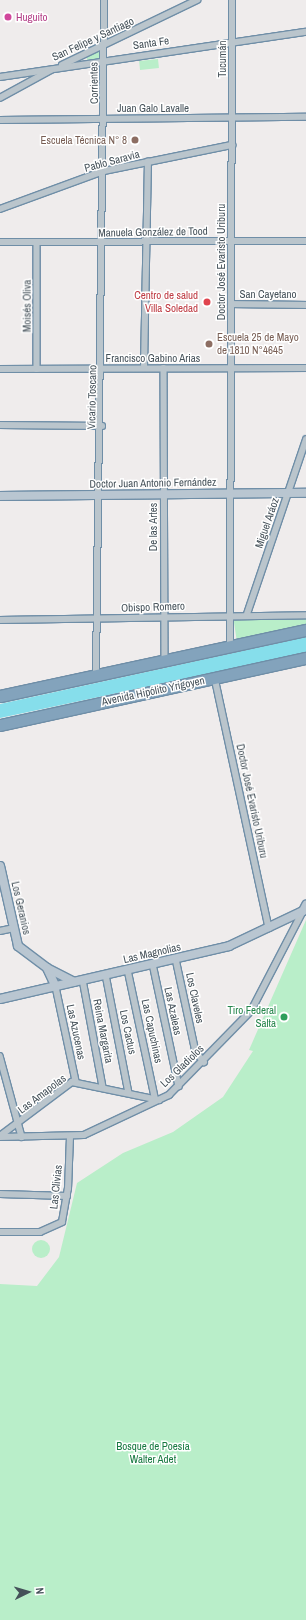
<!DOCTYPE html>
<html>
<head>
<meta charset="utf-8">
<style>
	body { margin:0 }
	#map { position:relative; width:306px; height:1620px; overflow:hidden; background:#efecec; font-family:"Archivo Narrow",sans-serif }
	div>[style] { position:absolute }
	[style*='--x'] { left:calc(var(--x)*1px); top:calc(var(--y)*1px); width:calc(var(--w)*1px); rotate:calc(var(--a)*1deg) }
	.green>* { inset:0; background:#b9eec9; transform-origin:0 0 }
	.round { border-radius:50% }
	.water>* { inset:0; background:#86deeb }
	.roads { filter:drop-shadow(1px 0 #6f8ea7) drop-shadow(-1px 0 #6f8ea7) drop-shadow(0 1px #6f8ea7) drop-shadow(0 -1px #6f8ea7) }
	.street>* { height:5.5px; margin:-2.75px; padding:0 2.75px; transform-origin:2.75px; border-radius:2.75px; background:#bac5cc }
	.secondary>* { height:8px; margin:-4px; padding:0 4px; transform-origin:4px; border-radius:4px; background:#b9c6d1 }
	.highway>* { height:11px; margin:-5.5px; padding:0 5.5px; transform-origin:5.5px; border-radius:5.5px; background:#83a3bc }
	.dots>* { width:11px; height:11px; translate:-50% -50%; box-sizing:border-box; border:2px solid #fff; border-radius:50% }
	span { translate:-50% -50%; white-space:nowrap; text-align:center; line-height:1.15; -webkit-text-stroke:3px #fff; paint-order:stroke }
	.hotel-label { font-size:11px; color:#b23c85 }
	.left { translate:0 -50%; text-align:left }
	.street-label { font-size:11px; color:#455159 }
	.education-label { font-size:11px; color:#785e54 }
	.right { translate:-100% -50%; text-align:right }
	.health-label { font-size:11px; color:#be3a42 }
	.leisure-label { font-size:11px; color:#27864d }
	.park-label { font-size:11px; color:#177940 }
	.north { position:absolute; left:8px; top:1572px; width:40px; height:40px; -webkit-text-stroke:3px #fff; paint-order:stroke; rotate:85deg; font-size:11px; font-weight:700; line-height:16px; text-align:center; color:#455159 }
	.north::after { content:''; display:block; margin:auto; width:14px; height:18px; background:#455159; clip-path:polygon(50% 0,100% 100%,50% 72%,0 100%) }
</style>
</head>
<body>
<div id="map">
	<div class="green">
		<i style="clip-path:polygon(102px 49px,102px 58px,87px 60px,86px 55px)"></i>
		<i style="left:158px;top:59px;width:9px;height:19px;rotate:84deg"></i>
		<i style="clip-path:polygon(233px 616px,306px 618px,306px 626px,237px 642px)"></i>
		<i style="clip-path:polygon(306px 920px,306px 1620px,0 1620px,0 1284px,37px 1286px,59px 1257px,77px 1183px,123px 1153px,173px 1132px,223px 1097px,253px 1051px,249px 1050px)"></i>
		<i class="round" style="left:32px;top:1240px;width:18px;height:18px"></i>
	</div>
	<div class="water">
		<i style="clip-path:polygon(306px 637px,306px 653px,0 718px,0 704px)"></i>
	</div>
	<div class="roads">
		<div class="street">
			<i style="--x:62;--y:65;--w:150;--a:-25.7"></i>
			<i style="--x:0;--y:77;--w:309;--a:-8.4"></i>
			<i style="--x:0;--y:98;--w:58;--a:-28.8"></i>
			<i style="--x:0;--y:120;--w:306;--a:-0.6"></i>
			<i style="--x:0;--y:209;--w:111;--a:-20.1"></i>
			<i style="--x:104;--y:171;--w:131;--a:-11.5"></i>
			<i style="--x:0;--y:242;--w:306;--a:-0.2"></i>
			<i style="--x:37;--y:242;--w:127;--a:90"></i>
			<i style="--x:231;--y:304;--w:75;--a:0.8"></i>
			<i style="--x:144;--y:368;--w:206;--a:-88.9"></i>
			<i style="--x:164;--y:368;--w:293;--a:89.8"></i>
			<i style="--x:0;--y:369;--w:306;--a:-0.2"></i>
			<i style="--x:0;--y:425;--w:102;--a:0.6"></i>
			<i style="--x:247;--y:614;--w:184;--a:-71.3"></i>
			<i style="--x:0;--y:620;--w:306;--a:-0.9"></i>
			<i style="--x:230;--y:646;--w:646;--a:-89.82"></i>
			<i style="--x:96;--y:675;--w:675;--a:-89.32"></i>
			<i style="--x:215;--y:678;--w:256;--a:77.8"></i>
			<i style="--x:0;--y:931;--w:14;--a:-12"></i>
			<i style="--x:176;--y:959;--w:95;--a:77.9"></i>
			<i style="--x:196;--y:1052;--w:13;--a:51"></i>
			<i style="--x:153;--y:964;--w:125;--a:78"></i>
			<i style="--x:128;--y:970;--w:130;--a:78"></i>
			<i style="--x:106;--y:975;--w:120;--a:79"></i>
			<i style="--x:83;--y:980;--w:109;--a:79.4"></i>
			<i style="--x:56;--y:987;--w:96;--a:78"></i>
			<i style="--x:0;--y:1056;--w:84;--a:74.8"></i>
			<i style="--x:0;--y:1136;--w:90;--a:-36.9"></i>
			<i style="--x:72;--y:1082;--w:89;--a:11.7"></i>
			<i style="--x:0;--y:1137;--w:84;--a:-1.4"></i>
			<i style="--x:84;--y:1135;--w:94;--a:-25.2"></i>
			<i style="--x:169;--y:1095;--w:117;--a:-45.7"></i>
			<i style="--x:251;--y:1011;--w:113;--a:-62.5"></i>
			<i style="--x:0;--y:1194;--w:67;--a:1.7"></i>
			<i style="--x:0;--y:1232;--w:40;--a:0"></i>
			<i style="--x:40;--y:1232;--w:24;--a:-24"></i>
			<i style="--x:62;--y:1222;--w:34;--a:-80"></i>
			<i style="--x:68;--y:1189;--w:52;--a:-87.8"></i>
		</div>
		<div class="secondary">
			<i style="--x:0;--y:496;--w:306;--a:-0.6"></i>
			<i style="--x:0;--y:866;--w:82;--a:77.3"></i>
			<i style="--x:18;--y:946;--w:36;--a:37"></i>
			<i style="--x:47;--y:968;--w:21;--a:65"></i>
			<i style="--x:49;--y:969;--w:28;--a:27"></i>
			<i style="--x:0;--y:999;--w:235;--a:-13"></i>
			<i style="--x:229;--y:946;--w:82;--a:-25.3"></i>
			<i style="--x:303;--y:911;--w:7;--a:-63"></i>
		</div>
		<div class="highway">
			<i style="--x:0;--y:696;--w:313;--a:-12.2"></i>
			<i style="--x:0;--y:725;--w:313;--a:-12.4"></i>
		</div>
	</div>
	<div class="dots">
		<i style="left:8px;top:17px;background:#d1479c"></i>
		<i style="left:135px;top:140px;background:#8d6e63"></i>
		<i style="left:207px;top:302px;background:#e0444e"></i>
		<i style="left:209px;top:344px;background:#8d6e63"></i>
		<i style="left:284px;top:1017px;background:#2e9e5b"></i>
	</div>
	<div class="hotel-label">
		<span class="left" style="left:16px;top:17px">Huguito</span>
	</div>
	<div class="street-label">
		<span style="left:93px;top:39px;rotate:-25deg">San Felipe y Santiago</span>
		<span style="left:151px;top:43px;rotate:-8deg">Santa Fe</span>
		<span style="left:222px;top:59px;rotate:-90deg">Tucumán</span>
		<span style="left:94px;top:83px;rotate:-91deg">Corrientes</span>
		<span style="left:153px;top:108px">Juan Galo Lavalle</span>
		<span style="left:112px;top:161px;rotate:-15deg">Pablo Saravia</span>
		<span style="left:153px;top:232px;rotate:-1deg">Manuela González de Tood</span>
		<span style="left:221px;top:262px;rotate:-90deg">Doctor José Evaristo Uriburu</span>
		<span style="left:268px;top:294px">San Cayetano</span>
		<span style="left:27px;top:306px;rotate:-90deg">Moisés Oliva</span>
		<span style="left:153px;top:358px">Francisco Gabino Arias</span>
		<span style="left:92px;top:397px;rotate:-89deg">Vicario Toscano</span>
		<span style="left:153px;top:483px;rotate:-1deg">Doctor Juan Antonio Fernández</span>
		<span style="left:267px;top:523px;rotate:-71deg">Miguel Aráoz</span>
		<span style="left:153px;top:527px;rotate:-90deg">De las Artes</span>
		<span style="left:153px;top:607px;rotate:-2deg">Obispo Romero</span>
		<span style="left:153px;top:691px;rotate:-12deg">Avenida Hipólito Yrigoyen</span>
		<span style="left:252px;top:801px;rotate:78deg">Doctor José Evaristo Uriburu</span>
		<span style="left:21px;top:908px;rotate:77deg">Los Geranios</span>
		<span style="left:152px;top:953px;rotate:-13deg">Las Magnolias</span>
		<span style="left:195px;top:998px;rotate:78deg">Los Claveles</span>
		<span style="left:173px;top:1011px;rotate:78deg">Las Azaleas</span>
		<span style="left:103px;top:1031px;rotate:79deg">Reina Margarita</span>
		<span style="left:152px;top:1031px;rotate:78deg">Las Capuchinas</span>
		<span style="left:76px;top:1032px;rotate:78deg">Las Azucenas</span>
		<span style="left:128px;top:1032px;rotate:78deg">Los Cactus</span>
		<span style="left:182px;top:1066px;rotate:-44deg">Los Gladiolos</span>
		<span style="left:42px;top:1094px;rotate:-37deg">Las Amapolas</span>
		<span style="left:56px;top:1187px;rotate:-84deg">Las Clivias</span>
	</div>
	<div class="education-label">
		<span class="right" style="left:127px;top:140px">Escuela Técnica N° 8</span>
		<span class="left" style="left:217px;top:344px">Escuela 25 de Mayo<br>de 1810 N°4645</span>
	</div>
	<div class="health-label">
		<span class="right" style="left:198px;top:302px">Centro de salud<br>Villa Soledad</span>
	</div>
	<div class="leisure-label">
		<span class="right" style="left:276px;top:1017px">Tiro Federal<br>Salta</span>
	</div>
	<div class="park-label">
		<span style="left:153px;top:1453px">Bosque de Poesía<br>Walter Adet</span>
	</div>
	<div class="north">N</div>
</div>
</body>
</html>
